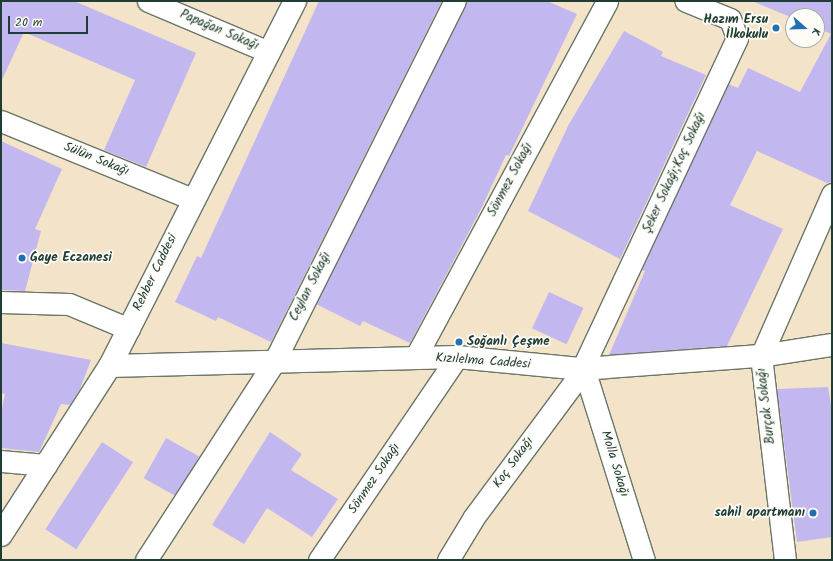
<!DOCTYPE html>
<html>
<head>
<meta charset="utf-8">
<style>
	body { margin:0 }
	#map { position:relative; width:833px; height:561px; overflow:hidden; background:#f3e3c9; font-family:Kalam,sans-serif }
	div>[style] { position:absolute }
	[style*='--x'] { left:calc(var(--x)*1px); top:calc(var(--y)*1px); width:calc(var(--w)*1px); rotate:calc(var(--a)*1deg) }
	.building>* { inset:0; background:#c3b7f0; transform-origin:0 0 }
	.roads { filter:drop-shadow(1px 0 #697768) drop-shadow(-1px 0 #697768) drop-shadow(0 1px #697768) drop-shadow(0 -1px #697768) }
	.minor>* { height:21px; margin:-10.5px; padding:0 10.5px; transform-origin:10.5px; border-radius:10.5px; background:#fff }
	.secondary>* { height:22px; margin:-11px; padding:0 11px; transform-origin:11px; border-radius:11px; background:#fff }
	.dots>* { width:11px; height:11px; translate:-50% -50%; box-sizing:border-box; border:2px solid #fdfcf7; border-radius:50% }
	span { translate:-50% -50%; white-space:nowrap; text-align:center; line-height:1.15; -webkit-text-stroke:3.5px #fdfcf7; paint-order:stroke }
	.poi-label { font-size:13px; color:#1f3d34; font-weight:700 }
	.right { translate:-100% -50%; text-align:right }
	.left { translate:0 -50%; text-align:left }
	.street-label { font-size:13px; color:#1f3d34 }
	.frame { position:absolute; inset:0; border:2px solid #1f3d34; pointer-events:none }
	.north { position:absolute; left:785px; top:8px; width:40px; height:40px; box-sizing:border-box; background:#fdfcf7; border:1px solid #a4b0a9; border-radius:50%; rotate:110deg; font-size:11px; font-weight:700; line-height:16px; text-align:center; color:#1f3d34 }
	.north::after { content:''; display:block; margin:auto; width:14px; height:18px; background:#1f6fb2; clip-path:polygon(50% 0,100% 100%,50% 72%,0 100%) }
	.scale { position:absolute; left:8px; top:16px; width:80px; height:18px; box-sizing:border-box; border:2px solid #1f3d34; border-top:0; padding-left:5px; font-size:12px; line-height:14px; white-space:nowrap; color:#1f3d34; -webkit-text-stroke:3px #fdfcf7; paint-order:stroke }
</style>
</head>
<body>
<div id="map">
	<div class="building">
		<i style="clip-path:polygon(1px 1px,74px 1px,196px 53px,146px 167px,104px 150px,135px 80px,24px 32px,1px 82px)"></i>
		<i style="clip-path:polygon(319px 1px,442px 1px,271px 342px,218px 317px,216px 321px,175px 302px,197px 256px,201px 258px)"></i>
		<i style="clip-path:polygon(467px 1px,547px 1px,577px 14px,509px 156px,506px 155px,482px 207px,410px 343px,363px 321px,360px 326px,316px 304px)"></i>
		<i style="clip-path:polygon(752px 1px,832px 1px,832px 182px,827px 183px,757px 151px,730px 205px,783px 229px,727px 346px,609px 355px,645px 271px,642px 270px,728px 84px,738px 88px,748px 68px,800px 92px,831px 34px,817px 28px,817px 16px,793px 18px)"></i>
		<i style="clip-path:polygon(624px 31px,663px 52px,661px 56px,706px 75px,620px 259px,528px 211px,569px 124px)"></i>
		<i style="clip-path:polygon(1px 141px,62px 169px,35px 229px,41px 231px,25px 291px,1px 290px)"></i>
		<i style="left:549px;top:292px;width:38px;height:40px;rotate:25deg"></i>
		<i style="clip-path:polygon(1px 343px,91px 360px,80px 389px,70px 405px,61px 404px,39px 452px,1px 448px,1px 413px,5px 394px,1px 393px)"></i>
		<i style="clip-path:polygon(828px 387px,832px 412px,832px 537px,797px 542px,777px 389px)"></i>
		<i style="clip-path:polygon(270px 432px,302px 454px,291px 470px,338px 499px,312px 537px,267px 508px,244px 544px,212px 525px)"></i>
		<i style="left:166px;top:438px;width:38px;height:46px;rotate:29deg"></i>
		<i style="left:102px;top:442px;width:37px;height:104px;rotate:33deg"></i>
	</div>
	<div class="roads">
		<div class="minor">
			<i style="--x:148;--y:1;--w:131;--a:22.9"></i>
			<i style="--x:1;--y:121;--w:206;--a:22.2"></i>
			<i style="--x:1;--y:302;--w:68;--a:1.7"></i>
			<i style="--x:69;--y:304;--w:65;--a:22.6"></i>
			<i style="--x:415;--y:358;--w:405;--a:-61.7"></i>
			<i style="--x:582;--y:369;--w:365;--a:-64.9"></i>
			<i style="--x:737;--y:38;--w:20;--a:-110"></i>
			<i style="--x:730;--y:19;--w:48;--a:-157.8"></i>
			<i style="--x:584;--y:369;--w:200;--a:72.6"></i>
			<i style="--x:1;--y:461;--w:45;--a:5.1"></i>
			<i style="--x:146;--y:560;--w:236;--a:-57.1"></i>
			<i style="--x:274;--y:362;--w:404;--a:-63.4"></i>
			<i style="--x:319;--y:560;--w:245;--a:-55.8"></i>
			<i style="--x:448;--y:560;--w:50;--a:-58.8"></i>
			<i style="--x:474;--y:517;--w:184;--a:-53.4"></i>
			<i style="--x:785;--y:560;--w:205;--a:-96.7"></i>
			<i style="--x:761;--y:356;--w:177;--a:-66.3"></i>
		</div>
		<div class="secondary">
			<i style="--x:110;--y:366;--w:347;--a:-1.5"></i>
			<i style="--x:457;--y:357;--w:126;--a:5.5"></i>
			<i style="--x:582;--y:369;--w:179;--a:-4.2"></i>
			<i style="--x:761;--y:356;--w:72;--a:-8.8"></i>
			<i style="--x:1;--y:535;--w:201;--a:-57.2"></i>
			<i style="--x:110;--y:366;--w:409;--a:-63.1"></i>
		</div>
	</div>
	<div class="dots">
		<i style="left:776px;top:28px;background:#1f6fb2"></i>
		<i style="left:22px;top:258px;background:#1f6fb2"></i>
		<i style="left:459px;top:342px;background:#1f6fb2"></i>
		<i style="left:813px;top:513px;background:#1f6fb2"></i>
	</div>
	<div class="poi-label">
		<span class="right" style="left:768px;top:28px">Hazım Ersu<br>İlkokulu</span>
		<span class="left" style="left:30px;top:258px">Gaye Eczanesi</span>
		<span class="left" style="left:467px;top:342px">Soğanlı Çeşme</span>
		<span class="right" style="left:805px;top:513px">sahil apartmanı</span>
	</div>
	<div class="street-label">
		<span style="left:219px;top:31px;rotate:23deg">Papağan Sokağı</span>
		<span style="left:96px;top:160px;rotate:22deg">Sülün Sokağı</span>
		<span style="left:675px;top:173px;rotate:-65deg">Şeker Sokağı;Koç Sokağı</span>
		<span style="left:511px;top:180px;rotate:-62deg">Sönmez Sokağı</span>
		<span style="left:156px;top:273px;rotate:-64deg">Rehber Caddesi</span>
		<span style="left:311px;top:287px;rotate:-63deg">Ceylan Sokağı</span>
		<span style="left:483px;top:362px;rotate:4deg">Kızılelma Caddesi</span>
		<span style="left:767px;top:406px;rotate:-97deg">Burçak Sokağı</span>
		<span style="left:514px;top:463px;rotate:-54deg">Koç Sokağı</span>
		<span style="left:614px;top:464px;rotate:73deg">Molla Sokağı</span>
		<span style="left:375px;top:479px;rotate:-56deg">Sönmez Sokağı</span>
	</div>
	<div class="frame"></div>
	<div class="north">K</div>
	<div class="scale">20 m</div>
</div>
</body>
</html>
